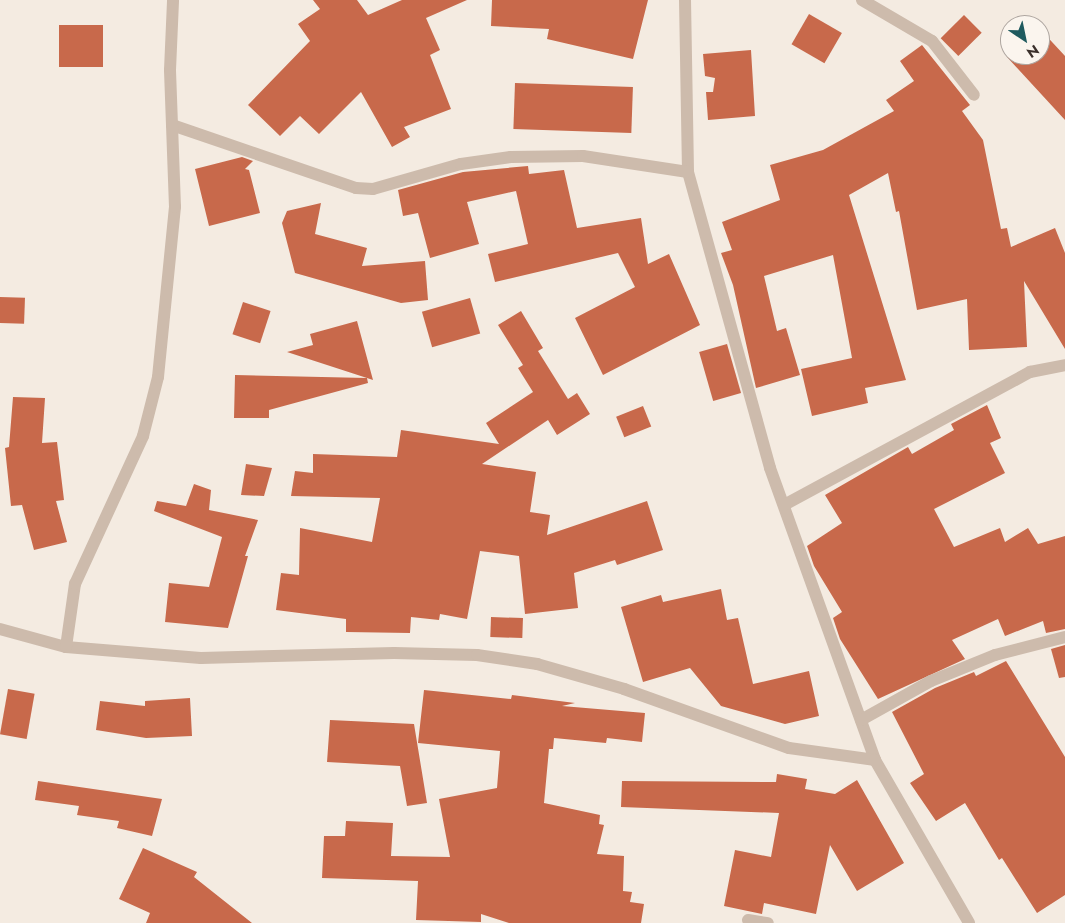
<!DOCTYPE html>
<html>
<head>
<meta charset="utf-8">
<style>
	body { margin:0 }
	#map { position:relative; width:1065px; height:923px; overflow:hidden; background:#f4ebe1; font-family:Jost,sans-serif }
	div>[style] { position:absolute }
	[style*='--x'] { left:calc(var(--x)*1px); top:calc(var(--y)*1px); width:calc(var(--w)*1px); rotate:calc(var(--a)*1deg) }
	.building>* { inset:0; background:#c8694b; transform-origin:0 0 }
	.minor>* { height:12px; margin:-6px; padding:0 6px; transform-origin:6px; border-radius:6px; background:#cdbbac }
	span { translate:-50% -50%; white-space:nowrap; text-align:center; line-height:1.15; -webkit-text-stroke:4px #fbf5ee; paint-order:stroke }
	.north { position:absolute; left:1000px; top:15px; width:50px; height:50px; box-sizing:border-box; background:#fbf5ee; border:1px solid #aea6a0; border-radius:50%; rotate:146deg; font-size:14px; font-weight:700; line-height:20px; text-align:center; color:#3b302b }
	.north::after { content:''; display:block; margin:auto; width:18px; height:22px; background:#1f5a5e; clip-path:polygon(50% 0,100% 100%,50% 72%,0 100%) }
</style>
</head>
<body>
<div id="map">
	<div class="building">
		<i style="clip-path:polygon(313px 0,357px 0,368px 15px,402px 0,467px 0,426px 18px,440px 50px,430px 55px,451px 109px,404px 127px,410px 137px,392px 147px,361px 92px,319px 134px,300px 116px,280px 136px,248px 105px,310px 41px,298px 24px,320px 9px)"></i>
		<i style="clip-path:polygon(492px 0,648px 0,633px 59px,547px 39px,549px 29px,491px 26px)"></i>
		<i style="left:809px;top:14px;width:38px;height:35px;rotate:30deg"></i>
		<i style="left:964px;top:15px;width:25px;height:33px;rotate:45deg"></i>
		<i style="left:59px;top:25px;width:44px;height:42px"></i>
		<i style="clip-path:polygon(1040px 29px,1065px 56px,1065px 120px,1007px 57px,1040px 55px)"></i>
		<i style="clip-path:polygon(922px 45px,970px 105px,962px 111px,983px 140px,1001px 229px,1007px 228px,1011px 247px,1055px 228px,1065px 253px,1065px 349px,1024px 281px,1027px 347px,969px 350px,967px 299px,917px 310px,899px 211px,896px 212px,888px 173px,849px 195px,906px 380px,865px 388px,868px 403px,812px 416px,801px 369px,852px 358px,833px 255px,764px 276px,777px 331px,786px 328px,800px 375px,756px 388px,733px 285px,721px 253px,732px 250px,722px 222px,780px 200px,770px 165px,823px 150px,894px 111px,886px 100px,914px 81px,900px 61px)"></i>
		<i style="clip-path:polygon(751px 50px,755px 116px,708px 120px,706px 92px,713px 92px,715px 78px,705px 76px,703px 54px)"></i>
		<i style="left:515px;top:83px;width:118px;height:46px;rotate:2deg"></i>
		<i style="clip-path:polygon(242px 157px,253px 161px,245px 169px,249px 170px,260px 213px,209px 226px,195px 169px)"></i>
		<i style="clip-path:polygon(528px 166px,529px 174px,564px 170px,577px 228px,641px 218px,648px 264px,669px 254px,700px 325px,603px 375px,575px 318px,635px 287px,618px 253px,495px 282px,488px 254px,528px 244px,516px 191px,467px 202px,479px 244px,430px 258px,418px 213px,403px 216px,398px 190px,463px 172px)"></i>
		<i style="clip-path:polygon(321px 203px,315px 234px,367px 248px,362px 266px,425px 261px,428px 300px,401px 303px,295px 273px,282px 223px,287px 211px)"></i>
		<i style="left:0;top:297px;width:25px;height:26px;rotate:2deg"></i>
		<i style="left:470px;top:298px;width:37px;height:50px;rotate:74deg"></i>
		<i style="left:243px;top:302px;width:29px;height:34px;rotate:18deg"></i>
		<i style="clip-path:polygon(521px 311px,543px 348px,538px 351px,568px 399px,577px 393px,590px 414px,557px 435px,548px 420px,482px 464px,536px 472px,530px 512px,550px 515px,547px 535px,647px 501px,663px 550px,617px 565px,615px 560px,574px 573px,578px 608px,525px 614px,519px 556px,480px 551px,467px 619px,440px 614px,439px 620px,411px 617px,410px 633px,346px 632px,346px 619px,276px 610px,281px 573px,299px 575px,300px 528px,372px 542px,380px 498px,291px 496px,295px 471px,313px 473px,313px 454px,397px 457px,401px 430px,499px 444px,486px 423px,533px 392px,518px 368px,523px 365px,498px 325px)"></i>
		<i style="clip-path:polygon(357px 321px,373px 380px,367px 378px,368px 383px,269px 410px,269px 418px,234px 418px,235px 375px,367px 378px,287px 352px,313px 345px,310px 334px)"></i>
		<i style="left:727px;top:344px;width:51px;height:29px;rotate:74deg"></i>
		<i style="clip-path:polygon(13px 397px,45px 398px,42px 443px,57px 442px,64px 500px,56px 501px,67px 542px,34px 550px,22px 505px,11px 506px,5px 448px,9px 447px)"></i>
		<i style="clip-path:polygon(987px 405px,1001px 438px,990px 443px,1005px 473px,934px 509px,954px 547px,1000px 528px,1005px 542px,1028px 528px,1038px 544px,1065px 536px,1065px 629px,1046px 633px,1043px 621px,1005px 636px,998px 619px,952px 640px,965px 659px,878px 699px,840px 639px,833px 618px,842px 612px,814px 566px,807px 546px,842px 523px,825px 495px,908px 447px,912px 454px,954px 430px,951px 424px)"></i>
		<i style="left:643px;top:406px;width:22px;height:29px;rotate:68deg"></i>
		<i style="clip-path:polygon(246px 464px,272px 468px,264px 496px,241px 495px)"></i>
		<i style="clip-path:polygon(194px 484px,211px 490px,209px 510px,258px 520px,245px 556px,248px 556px,228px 628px,165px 622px,169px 583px,209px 587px,222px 537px,154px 511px,157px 501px,186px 506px)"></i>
		<i style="clip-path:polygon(721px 589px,727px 620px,738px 618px,753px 684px,809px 671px,819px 716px,785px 724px,721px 706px,690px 668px,643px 682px,621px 607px,661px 595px,663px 602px)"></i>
		<i style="left:491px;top:617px;width:32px;height:20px;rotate:2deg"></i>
		<i style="clip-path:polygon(1065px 645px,1065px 677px,1059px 678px,1051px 649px)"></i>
		<i style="clip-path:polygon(1006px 661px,1065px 757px,1065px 895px,1037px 913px,1002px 858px,999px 860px,965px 803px,936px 821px,910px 783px,924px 774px,892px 712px,935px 688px,974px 672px,976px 676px)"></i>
		<i style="left:8px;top:689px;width:27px;height:46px;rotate:10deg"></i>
		<i style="clip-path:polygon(424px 690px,511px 699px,512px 695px,575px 703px,562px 706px,645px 713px,642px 742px,607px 738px,606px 743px,554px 738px,553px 749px,549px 749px,544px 803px,600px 815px,599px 824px,604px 825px,597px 854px,624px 856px,623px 891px,632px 892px,630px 902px,644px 904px,641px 923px,509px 923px,481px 914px,481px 922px,416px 920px,418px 881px,322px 878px,324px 836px,345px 836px,346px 821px,393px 823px,391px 856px,450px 857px,439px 799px,497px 788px,500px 751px,418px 743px)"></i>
		<i style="clip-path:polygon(190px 698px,192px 736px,146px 738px,96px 730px,100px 701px,145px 706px,145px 701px)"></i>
		<i style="clip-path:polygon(330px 720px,414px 724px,427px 803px,407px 806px,400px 766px,327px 762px)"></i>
		<i style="clip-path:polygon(777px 774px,807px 779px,805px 789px,835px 794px,857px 780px,904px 863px,857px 891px,830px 845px,816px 914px,764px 903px,762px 914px,724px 906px,735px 850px,771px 857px,779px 813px,621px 807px,622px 781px,776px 782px)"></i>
		<i style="clip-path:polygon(38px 781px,162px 799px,152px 836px,117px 828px,119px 821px,77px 815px,79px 806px,35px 800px)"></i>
		<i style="clip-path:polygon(143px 848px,197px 872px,194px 877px,252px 923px,146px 923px,150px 913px,119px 899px)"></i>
	</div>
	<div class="minor">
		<i style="--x:685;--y:0;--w:172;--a:89"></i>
		<i style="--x:688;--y:172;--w:307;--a:74.5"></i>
		<i style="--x:770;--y:468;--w:310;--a:70.2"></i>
		<i style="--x:862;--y:0;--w:81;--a:30.4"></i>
		<i style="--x:932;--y:41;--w:68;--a:52.1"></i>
		<i style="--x:172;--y:125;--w:194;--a:18.9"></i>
		<i style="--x:356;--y:188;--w:17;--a:3"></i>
		<i style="--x:373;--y:189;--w:91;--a:-15.9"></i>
		<i style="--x:461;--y:164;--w:50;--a:-8"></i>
		<i style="--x:511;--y:157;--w:72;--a:-0.8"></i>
		<i style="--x:583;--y:156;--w:106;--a:8.7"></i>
		<i style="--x:784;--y:505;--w:280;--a:-28.4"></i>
		<i style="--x:1030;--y:372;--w:36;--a:-11"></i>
		<i style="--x:0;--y:629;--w:68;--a:15.3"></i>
		<i style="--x:66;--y:647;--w:135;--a:4.7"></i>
		<i style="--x:201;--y:658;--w:193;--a:-1.5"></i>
		<i style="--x:394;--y:653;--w:83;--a:1.4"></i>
		<i style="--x:477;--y:655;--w:61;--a:8.5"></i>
		<i style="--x:537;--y:664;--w:91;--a:16"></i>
		<i style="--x:624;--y:689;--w:175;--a:19.7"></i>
		<i style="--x:789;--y:748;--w:87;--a:7.9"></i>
		<i style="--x:875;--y:760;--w:188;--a:60"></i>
		<i style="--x:66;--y:647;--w:64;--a:-81.9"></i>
		<i style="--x:75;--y:584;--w:163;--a:-65.3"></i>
		<i style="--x:143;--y:436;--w:61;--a:-75.7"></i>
		<i style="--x:158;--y:377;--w:171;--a:-84.3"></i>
		<i style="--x:175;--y:207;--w:137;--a:-92.1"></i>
		<i style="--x:170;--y:70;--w:70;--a:-87.5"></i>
		<i style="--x:861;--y:720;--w:80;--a:-29.1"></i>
		<i style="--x:931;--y:681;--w:69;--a:-22.1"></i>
		<i style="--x:995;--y:655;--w:72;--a:-14.4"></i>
		<i style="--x:748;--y:920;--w:20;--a:9"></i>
	</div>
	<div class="north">N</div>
</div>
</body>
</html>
